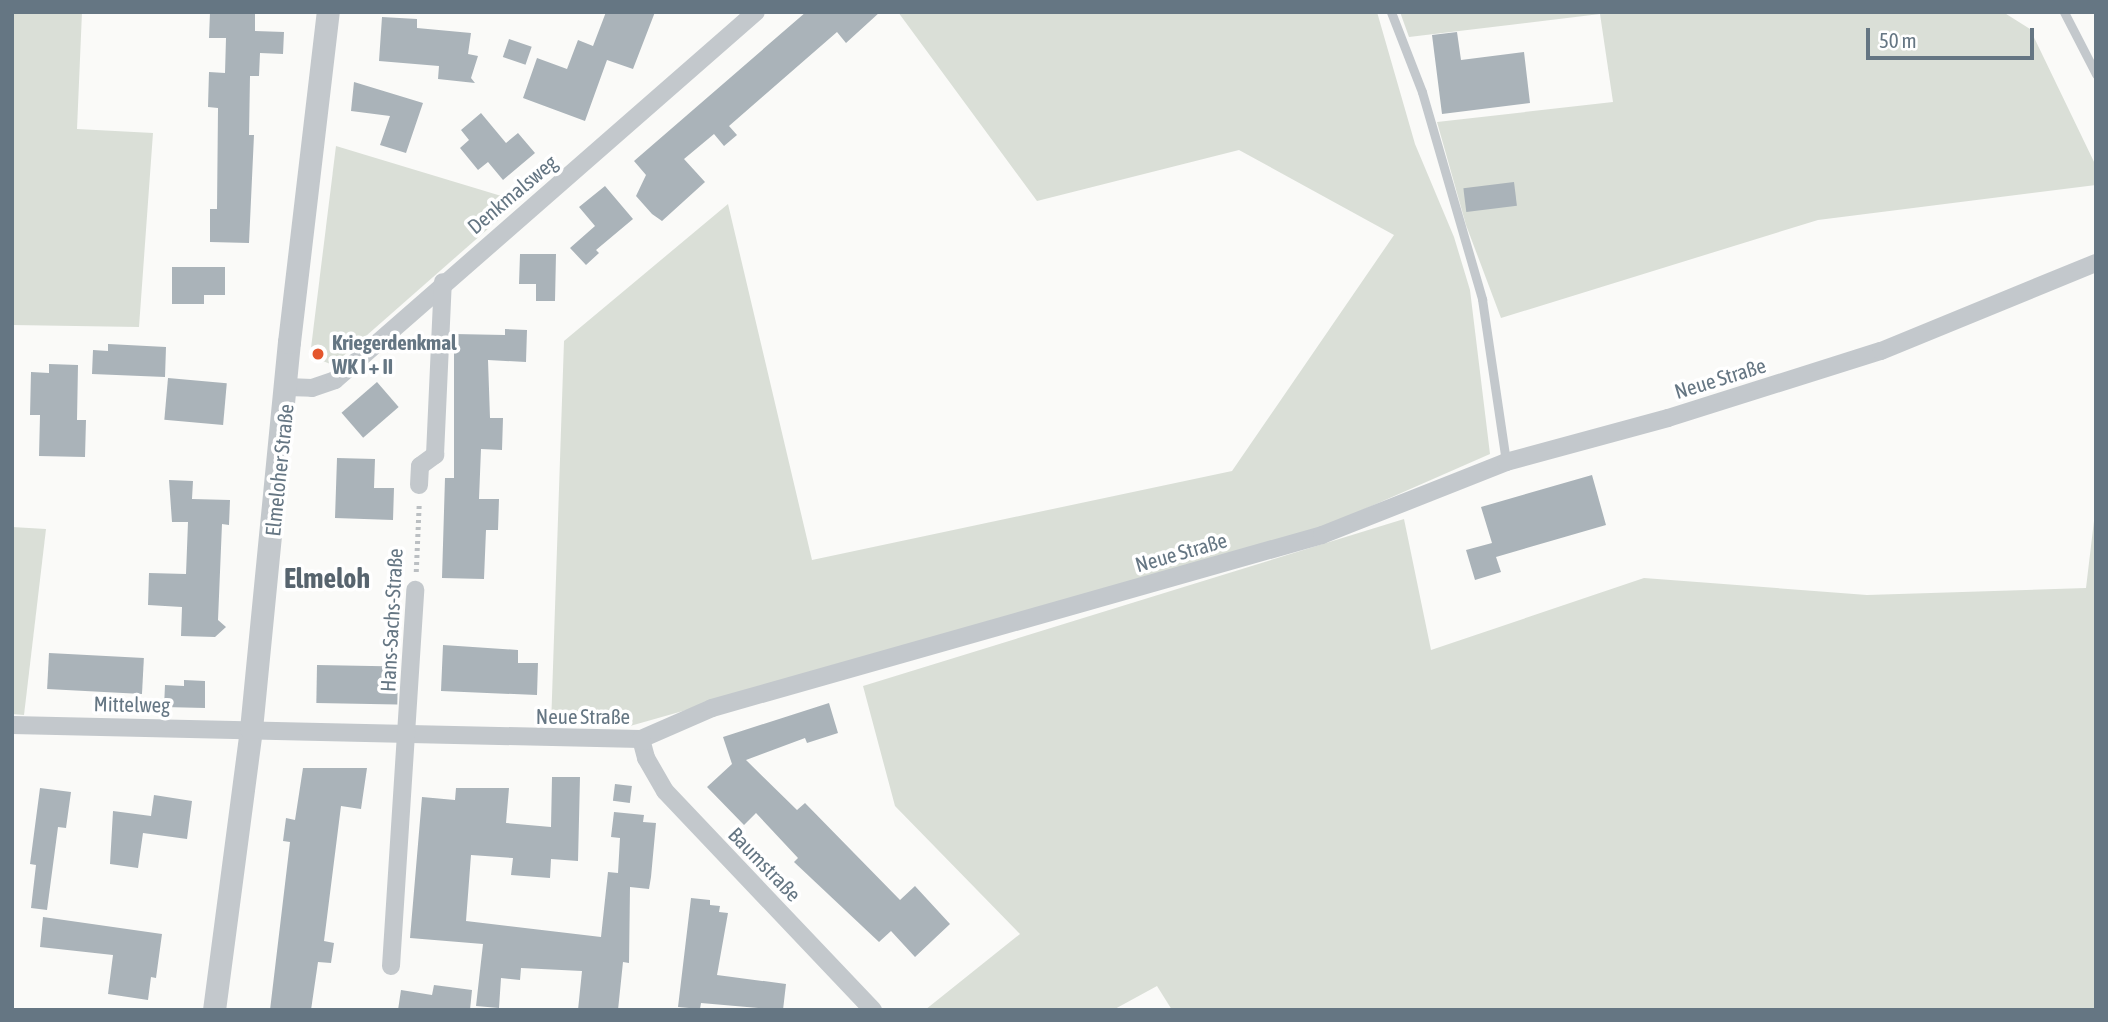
<!DOCTYPE html>
<html>
<head>
<meta charset="utf-8">
<style>
	body { margin:0 }
	#map { position:relative; width:2108px; height:1022px; overflow:hidden; background:#fafaf8; font-family:"Asap Condensed",sans-serif }
	div>[style] { position:absolute }
	[style*='--x'] { left:calc(var(--x)*1px); top:calc(var(--y)*1px); width:calc(var(--w)*1px); rotate:calc(var(--a)*1deg) }
	.green>* { inset:0; background:#dadfd7 }
	.building>* { inset:0; background:#aab3b9; transform-origin:0 0 }
	.path>* { height:4.5px; margin-top:-2.25px; transform-origin:0; background:repeating-linear-gradient(90deg,#bbbfc2 0 3.5px,transparent 0 7px) }
	.service>* { height:9px; margin:-4.5px; padding:0 4.5px; transform-origin:4.5px; border-radius:4.5px; background:#c3c8cc }
	.minor>* { height:18px; margin:-9px; padding:0 9px; transform-origin:9px; border-radius:9px; background:#c3c8cc }
	.tertiary>* { height:23px; margin:-11.5px; padding:0 11.5px; transform-origin:11.5px; border-radius:11.5px; background:#c3c8cc }
	.dots>* { width:19px; height:19px; translate:-50% -50%; box-sizing:border-box; border:4px solid #fff; border-radius:50% }
	span { translate:-50% -50%; white-space:nowrap; text-align:center; line-height:1.15; -webkit-text-stroke:7px #fff; paint-order:stroke }
	.street-label { font-size:21px; color:#657683 }
	.poi-label { font-size:21px; color:#657683; font-weight:700 }
	.left { translate:0 -50%; text-align:left }
	.district-label { font-size:28px; color:#57646e; font-weight:700 }
	.frame { position:absolute; inset:0; border:14px solid #657683; pointer-events:none }
	.scale { position:absolute; left:1866px; top:28px; width:168px; height:32px; box-sizing:border-box; border:4px solid #657683; border-top:0; padding-left:9px; font-size:21px; line-height:24px; white-space:nowrap; color:#657683; -webkit-text-stroke:5px #fff; paint-order:stroke }
</style>
</head>
<body>
<div id="map">
	<div class="green">
		<i style="clip-path:polygon(12px 12px,82px 12px,77px 129px,153px 133px,139px 327px,12px 325px)"></i>
		<i style="clip-path:polygon(898px 12px,1377px 12px,1415px 144px,1454px 237px,1470px 290px,1490px 454px,1326px 526px,856px 662px,630px 726px,551px 726px,564px 341px,728px 204px,812px 560px,1232px 471px,1394px 235px,1239px 150px,1037px 201px)"></i>
		<i style="clip-path:polygon(1400px 12px,2003px 12px,2030px 29px,2096px 166px,2096px 185px,1818px 220px,1501px 318px,1466px 225px,1437px 122px,1613px 102px,1600px 14px,1409px 37px)"></i>
		<i style="clip-path:polygon(336px 146px,508px 198px,515px 205px,333px 365px,310px 356px)"></i>
		<i style="clip-path:polygon(2096px 504px,2096px 1010px,1172px 1010px,1157px 986px,1113px 1010px,925px 1010px,1020px 934px,895px 806px,863px 686px,1404px 519px,1431px 650px,1644px 578px,1867px 595px,2086px 588px)"></i>
		<i style="clip-path:polygon(12px 527px,46px 529px,24px 715px,12px 714px)"></i>
	</div>
	<div class="building">
		<i style="clip-path:polygon(210px 12px,255px 12px,255px 31px,284px 32px,283px 54px,260px 53px,259px 76px,250px 76px,249px 135px,254px 135px,249px 243px,210px 242px,210px 209px,217px 209px,218px 108px,208px 107px,209px 72px,225px 73px,226px 38px,209px 38px)"></i>
		<i style="clip-path:polygon(606px 12px,655px 12px,633px 69px,607px 60px,585px 121px,523px 98px,537px 58px,567px 69px,578px 40px,593px 46px)"></i>
		<i style="clip-path:polygon(806px 12px,880px 12px,846px 43px,837px 32px,729px 126px,737px 135px,724px 146px,714px 134px,684px 159px,705px 182px,662px 221px,652px 214px,636px 196px,646px 175px,634px 161px)"></i>
		<i style="clip-path:polygon(382px 17px,417px 19px,417px 28px,471px 33px,468px 54px,478px 56px,471px 78px,475px 83px,438px 79px,439px 66px,379px 61px)"></i>
		<i style="clip-path:polygon(1457px 32px,1461px 60px,1524px 52px,1530px 103px,1442px 114px,1432px 35px)"></i>
		<i style="left:509px;top:39px;width:24px;height:19px;rotate:19deg"></i>
		<i style="clip-path:polygon(354px 82px,423px 103px,406px 153px,380px 145px,390px 116px,351px 111px)"></i>
		<i style="clip-path:polygon(481px 113px,506px 143px,518px 133px,535px 153px,503px 180px,488px 162px,478px 170px,460px 148px,469px 140px,461px 130px)"></i>
		<i style="left:1514px;top:182px;width:24px;height:51px;rotate:83deg"></i>
		<i style="clip-path:polygon(605px 186px,633px 219px,596px 250px,599px 253px,586px 265px,570px 248px,595px 226px,579px 207px)"></i>
		<i style="clip-path:polygon(520px 254px,556px 254px,555px 301px,536px 301px,536px 284px,519px 284px)"></i>
		<i style="clip-path:polygon(172px 267px,225px 267px,225px 295px,204px 295px,204px 304px,172px 304px)"></i>
		<i style="clip-path:polygon(505px 329px,527px 330px,526px 362px,488px 360px,490px 418px,503px 418px,502px 450px,481px 449px,479px 499px,499px 499px,498px 530px,486px 530px,484px 579px,442px 578px,445px 478px,454px 478px,454px 334px,505px 335px)"></i>
		<i style="clip-path:polygon(108px 344px,166px 347px,165px 377px,92px 374px,93px 350px,108px 351px)"></i>
		<i style="clip-path:polygon(49px 364px,78px 365px,77px 420px,86px 420px,85px 457px,39px 456px,40px 415px,30px 415px,31px 372px,49px 373px)"></i>
		<i style="left:168px;top:378px;width:59px;height:42px;rotate:5deg"></i>
		<i style="left:377px;top:382px;width:33px;height:47px;rotate:49deg"></i>
		<i style="clip-path:polygon(337px 458px,375px 459px,374px 488px,394px 488px,393px 520px,335px 518px)"></i>
		<i style="clip-path:polygon(1592px 475px,1606px 525px,1496px 557px,1501px 572px,1475px 580px,1466px 550px,1492px 543px,1481px 507px)"></i>
		<i style="clip-path:polygon(169px 480px,193px 481px,192px 499px,230px 500px,229px 525px,222px 524px,218px 620px,226px 627px,215px 637px,181px 636px,182px 607px,148px 605px,149px 573px,186px 574px,188px 522px,172px 522px)"></i>
		<i style="clip-path:polygon(443px 645px,518px 650px,518px 663px,538px 663px,537px 695px,441px 691px)"></i>
		<i style="left:49px;top:653px;width:95px;height:36px;rotate:3deg"></i>
		<i style="left:317px;top:665px;width:81px;height:38px;rotate:1deg"></i>
		<i style="clip-path:polygon(184px 680px,205px 681px,205px 708px,164px 707px,165px 685px,184px 686px)"></i>
		<i style="clip-path:polygon(829px 703px,838px 733px,807px 743px,805px 738px,746px 760px,797px 810px,805px 803px,900px 900px,915px 886px,950px 924px,915px 957px,891px 931px,879px 942px,794px 862px,798px 858px,756px 813px,744px 825px,707px 787px,732px 764px,723px 737px)"></i>
		<i style="clip-path:polygon(303px 768px,367px 768px,361px 809px,341px 806px,324px 941px,334px 943px,331px 963px,318px 962px,311px 1010px,270px 1010px,290px 842px,283px 841px,286px 818px,295px 820px)"></i>
		<i style="clip-path:polygon(552px 777px,580px 777px,578px 861px,551px 859px,550px 878px,511px 875px,513px 858px,471px 855px,466px 921px,601px 937px,608px 872px,618px 873px,620px 838px,611px 837px,614px 812px,644px 815px,643px 822px,656px 823px,651px 877px,649px 889px,630px 887px,629px 963px,623px 962px,618px 1010px,578px 1010px,582px 971px,521px 968px,520px 980px,501px 978px,499px 1008px,476px 1006px,483px 944px,410px 938px,422px 797px,455px 800px,456px 788px,509px 788px,506px 823px,551px 827px)"></i>
		<i style="left:615px;top:784px;width:17px;height:17px;rotate:7deg"></i>
		<i style="clip-path:polygon(40px 788px,71px 792px,66px 828px,58px 827px,47px 910px,31px 908px,36px 865px,30px 864px)"></i>
		<i style="clip-path:polygon(154px 795px,192px 801px,187px 839px,143px 833px,138px 868px,110px 864px,113px 811px,151px 816px)"></i>
		<i style="clip-path:polygon(691px 898px,710px 900px,710px 905px,720px 906px,719px 912px,728px 913px,717px 975px,786px 984px,783px 1010px,701px 1003px,700px 1009px,678px 1007px)"></i>
		<i style="clip-path:polygon(43px 917px,162px 934px,156px 978px,151px 977px,148px 1000px,108px 994px,113px 955px,40px 947px)"></i>
		<i style="clip-path:polygon(434px 985px,472px 990px,470px 1010px,398px 1010px,401px 990px,432px 995px)"></i>
	</div>
	<div class="path">
		<i style="--x:416;--y:572;--w:68;--a:-87.5"></i>
	</div>
	<div class="service">
		<i style="--x:1391;--y:12;--w:86;--a:68.8"></i>
		<i style="--x:1422;--y:92;--w:216;--a:73.8"></i>
		<i style="--x:1482;--y:299;--w:165;--a:81.6"></i>
		<i style="--x:2064;--y:12;--w:70;--a:62.7"></i>
	</div>
	<div class="minor">
		<i style="--x:287;--y:387;--w:25;--a:2"></i>
		<i style="--x:312;--y:388;--w:24;--a:-19"></i>
		<i style="--x:335;--y:380;--w:559;--a:-41.16"></i>
		<i style="--x:419;--y:485;--w:19;--a:-87"></i>
		<i style="--x:420;--y:466;--w:19;--a:-36"></i>
		<i style="--x:435;--y:455;--w:173;--a:-87.4"></i>
		<i style="--x:12;--y:725;--w:629;--a:1.28"></i>
		<i style="--x:641;--y:739;--w:77;--a:-23.6"></i>
		<i style="--x:712;--y:708;--w:634;--a:-15.83"></i>
		<i style="--x:1322;--y:535;--w:198;--a:-21.6"></i>
		<i style="--x:1506;--y:462;--w:168;--a:-15.2"></i>
		<i style="--x:1668;--y:418;--w:223;--a:-17.5"></i>
		<i style="--x:1881;--y:351;--w:232;--a:-22.3"></i>
		<i style="--x:641;--y:739;--w:20;--a:75"></i>
		<i style="--x:646;--y:758;--w:38;--a:60"></i>
		<i style="--x:665;--y:791;--w:302;--a:46.5"></i>
		<i style="--x:391;--y:966;--w:377;--a:-86.3"></i>
	</div>
	<div class="tertiary">
		<i style="--x:214;--y:1010;--w:283;--a:-82.5"></i>
		<i style="--x:251;--y:729;--w:389;--a:-84.4"></i>
		<i style="--x:289;--y:342;--w:332;--a:-83.3"></i>
	</div>
	<div class="dots">
		<i style="left:318px;top:354px;background:#e4572e"></i>
	</div>
	<div class="street-label">
		<span style="left:512px;top:194px;rotate:-40deg">Denkmalsweg</span>
		<span style="left:1720px;top:378px;rotate:-17deg">Neue Straße</span>
		<span style="left:279px;top:470px;rotate:-84deg">Elmeloher Straße</span>
		<span style="left:1181px;top:552px;rotate:-16deg">Neue Straße</span>
		<span style="left:391px;top:620px;rotate:-87deg">Hans-Sachs-Straße</span>
		<span style="left:132px;top:704px;rotate:1deg">Mittelweg</span>
		<span style="left:583px;top:716px">Neue Straße</span>
		<span style="left:765px;top:864px;rotate:46deg">Baumstraße</span>
	</div>
	<div class="poi-label">
		<span class="left" style="left:332px;top:354px">Kriegerdenkmal<br>WK I + II</span>
	</div>
	<div class="district-label">
		<span style="left:327px;top:578px">Elmeloh</span>
	</div>
	<div class="frame"></div>
	<div class="scale">50 m</div>
</div>
</body>
</html>
